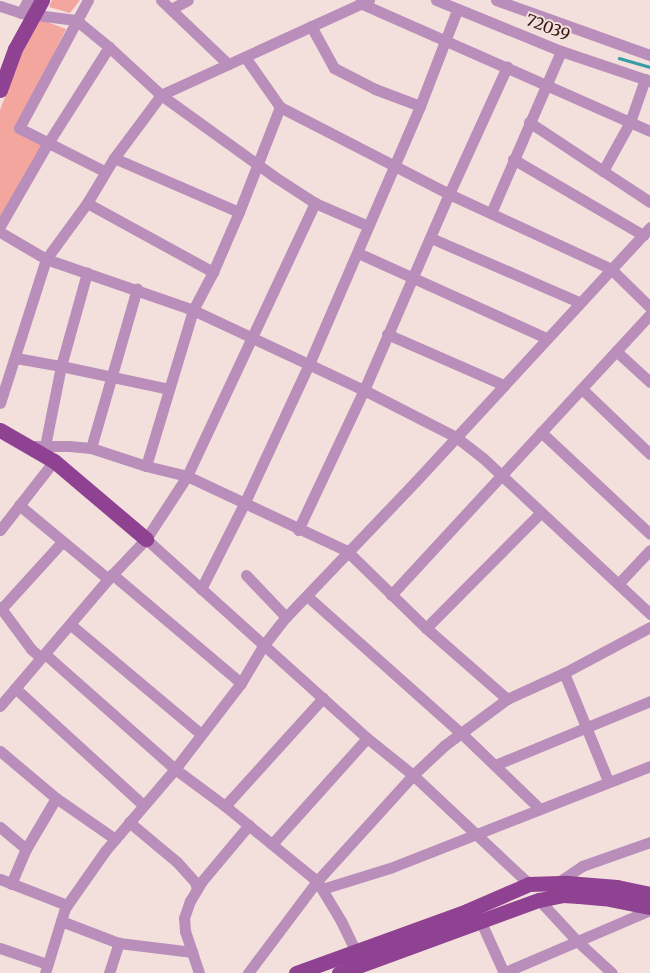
<!DOCTYPE html>
<html>
<head>
<meta charset="utf-8">
<style>
	body { margin:0 }
	#map { position:relative; width:650px; height:973px; overflow:hidden; background:#f3e0dd; font-family:Merriweather,serif }
	div>[style] { position:absolute }
	[style*='--x'] { left:calc(var(--x)*1px); top:calc(var(--y)*1px); width:calc(var(--w)*1px); rotate:calc(var(--a)*1deg) }
	.green>* { inset:0; background:#f2a69e }
	.stream>* { height:2.5px; margin:-1.25px; padding:0 1.25px; transform-origin:1.25px; border-radius:1.25px; background:#369ca7 }
	.minor>* { height:11px; margin:-5.5px; padding:0 5.5px; transform-origin:5.5px; border-radius:5.5px; background:#b98eba }
	.major>* { height:15px; margin:-7.5px; padding:0 7.5px; transform-origin:7.5px; border-radius:7.5px; background:#8f4192 }
	span { translate:-50% -50%; white-space:nowrap; text-align:center; line-height:1.15; -webkit-text-stroke:4px #f3e0dd; paint-order:stroke }
	.street-label { font-size:16px; color:#381614 }
</style>
</head>
<body>
<div id="map">
	<div class="green">
		<i style="clip-path:polygon(52px 0,80px 0,70px 13px,49px 7px)"></i>
		<i style="clip-path:polygon(42px 20px,66px 29px,18px 126px,43px 143px,0 217px,0 110px,33px 25px)"></i>
	</div>
	<div class="stream">
		<i style="--x:619;--y:58;--w:32;--a:16"></i>
	</div>
	<div class="minor">
		<i style="--x:88;--y:0;--w:145;--a:118.3"></i>
		<i style="--x:19;--y:128;--w:95;--a:26.8"></i>
		<i style="--x:161;--y:0;--w:93;--a:43.7"></i>
		<i style="--x:369;--y:0;--w:229;--a:155.5"></i>
		<i style="--x:161;--y:95;--w:79;--a:126.7"></i>
		<i style="--x:114;--y:158;--w:52;--a:121"></i>
		<i style="--x:87;--y:203;--w:69;--a:126.2"></i>
		<i style="--x:46;--y:259;--w:156;--a:19.1"></i>
		<i style="--x:193;--y:310;--w:189;--a:25.1"></i>
		<i style="--x:364;--y:390;--w:103;--a:27.1"></i>
		<i style="--x:456;--y:437;--w:34;--a:38"></i>
		<i style="--x:483;--y:458;--w:229;--a:43"></i>
		<i style="--x:436;--y:0;--w:135;--a:22.2"></i>
		<i style="--x:561;--y:51;--w:94;--a:18.6"></i>
		<i style="--x:496;--y:0;--w:164;--a:19.7"></i>
		<i style="--x:360;--y:3;--w:317;--a:23.8"></i>
		<i style="--x:0;--y:6;--w:22;--a:18"></i>
		<i style="--x:21;--y:13;--w:55;--a:7.3"></i>
		<i style="--x:76;--y:20;--w:43;--a:39.3"></i>
		<i style="--x:171;--y:9;--w:19;--a:-28"></i>
		<i style="--x:21;--y:13;--w:15;--a:-62"></i>
		<i style="--x:311;--y:26;--w:48;--a:61.3"></i>
		<i style="--x:334;--y:68;--w:46;--a:27.1"></i>
		<i style="--x:375;--y:89;--w:48;--a:20.7"></i>
		<i style="--x:245;--y:57;--w:61;--a:55"></i>
		<i style="--x:280;--y:107;--w:190;--a:27.2"></i>
		<i style="--x:449;--y:194;--w:179;--a:24.8"></i>
		<i style="--x:611;--y:269;--w:54;--a:44.3"></i>
		<i style="--x:645;--y:79;--w:46;--a:109.2"></i>
		<i style="--x:630;--y:122;--w:56;--a:118.9"></i>
		<i style="--x:603;--y:171;--w:56;--a:33.4"></i>
		<i style="--x:529;--y:122;--w:89;--a:33.5"></i>
		<i style="--x:114;--y:158;--w:136;--a:23.4"></i>
		<i style="--x:513;--y:159;--w:151;--a:30.3"></i>
		<i style="--x:87;--y:203;--w:144;--a:28.7"></i>
		<i style="--x:491;--y:213;--w:176;--a:-66.6"></i>
		<i style="--x:0;--y:226;--w:96;--a:-60"></i>
		<i style="--x:48;--y:143;--w:114;--a:-57.6"></i>
		<i style="--x:109;--y:47;--w:71;--a:42.7"></i>
		<i style="--x:161;--y:95;--w:140;--a:35.7"></i>
		<i style="--x:275;--y:177;--w:48;--a:33"></i>
		<i style="--x:315;--y:203;--w:58;--a:23.5"></i>
		<i style="--x:0;--y:232;--w:53;--a:30.4"></i>
		<i style="--x:46;--y:259;--w:151;--a:107.7"></i>
		<i style="--x:431;--y:238;--w:161;--a:23.4"></i>
		<i style="--x:358;--y:253;--w:206;--a:24.3"></i>
		<i style="--x:387;--y:334;--w:128;--a:23.6"></i>
		<i style="--x:616;--y:351;--w:46;--a:42.4"></i>
		<i style="--x:16;--y:358;--w:46;--a:10.1"></i>
		<i style="--x:61;--y:366;--w:110;--a:12"></i>
		<i style="--x:582;--y:389;--w:94;--a:43.7"></i>
		<i style="--x:541;--y:432;--w:149;--a:43.1"></i>
		<i style="--x:30;--y:446;--w:39;--a:0"></i>
		<i style="--x:69;--y:446;--w:22;--a:5"></i>
		<i style="--x:91;--y:448;--w:58;--a:18.1"></i>
		<i style="--x:146;--y:466;--w:42;--a:13.7"></i>
		<i style="--x:187;--y:476;--w:177;--a:25.1"></i>
		<i style="--x:347;--y:551;--w:110;--a:44.3"></i>
		<i style="--x:426;--y:628;--w:108;--a:41.2"></i>
		<i style="--x:45;--y:446;--w:82;--a:-78.7"></i>
		<i style="--x:61;--y:366;--w:97;--a:-74.4"></i>
		<i style="--x:91;--y:448;--w:166;--a:-73.9"></i>
		<i style="--x:146;--y:466;--w:163;--a:-73.2"></i>
		<i style="--x:193;--y:310;--w:43;--a:-62.2"></i>
		<i style="--x:213;--y:272;--w:65;--a:-66.6"></i>
		<i style="--x:239;--y:212;--w:113;--a:-68.7"></i>
		<i style="--x:19;--y:505;--w:116;--a:39.7"></i>
		<i style="--x:0;--y:530;--w:88;--a:-52"></i>
		<i style="--x:298;--y:530;--w:155;--a:-64.8"></i>
		<i style="--x:364;--y:390;--w:214;--a:-66.6"></i>
		<i style="--x:449;--y:194;--w:140;--a:-65.5"></i>
		<i style="--x:146;--y:539;--w:297;--a:42"></i>
		<i style="--x:367;--y:738;--w:59;--a:38.8"></i>
		<i style="--x:413;--y:775;--w:159;--a:43.2"></i>
		<i style="--x:112;--y:574;--w:169;--a:40.2"></i>
		<i style="--x:246;--y:575;--w:58;--a:46.4"></i>
		<i style="--x:619;--y:583;--w:45;--a:-46.8"></i>
		<i style="--x:201;--y:589;--w:95;--a:-63.2"></i>
		<i style="--x:244;--y:504;--w:154;--a:-65.1"></i>
		<i style="--x:309;--y:364;--w:281;--a:-66.7"></i>
		<i style="--x:420;--y:106;--w:103;--a:-68.9"></i>
		<i style="--x:391;--y:595;--w:382;--a:-47.3"></i>
		<i style="--x:307;--y:596;--w:206;--a:41.7"></i>
		<i style="--x:461;--y:733;--w:108;--a:43.9"></i>
		<i style="--x:0;--y:607;--w:52;--a:53.6"></i>
		<i style="--x:31;--y:649;--w:13;--a:42"></i>
		<i style="--x:1;--y:609;--w:91;--a:-47.7"></i>
		<i style="--x:71;--y:625;--w:170;--a:40"></i>
		<i style="--x:426;--y:628;--w:163;--a:-45.2"></i>
		<i style="--x:45;--y:654;--w:174;--a:41.5"></i>
		<i style="--x:175;--y:769;--w:62;--a:36.5"></i>
		<i style="--x:225;--y:806;--w:119;--a:39.2"></i>
		<i style="--x:317;--y:881;--w:47;--a:59"></i>
		<i style="--x:341;--y:921;--w:34;--a:64"></i>
		<i style="--x:564;--y:673;--w:117;--a:67.8"></i>
		<i style="--x:15;--y:688;--w:173;--a:42.4"></i>
		<i style="--x:0;--y:706;--w:167;--a:-49.6"></i>
		<i style="--x:108;--y:579;--w:55;--a:-46.5"></i>
		<i style="--x:146;--y:539;--w:75;--a:-56.9"></i>
		<i style="--x:187;--y:476;--w:302;--a:-64.9"></i>
		<i style="--x:0;--y:751;--w:73;--a:40"></i>
		<i style="--x:56;--y:798;--w:72;--a:34.8"></i>
		<i style="--x:495;--y:765;--w:168;--a:-22.4"></i>
		<i style="--x:225;--y:806;--w:146;--a:-47.8"></i>
		<i style="--x:129;--y:822;--w:62;--a:39.8"></i>
		<i style="--x:177;--y:862;--w:27;--a:48"></i>
		<i style="--x:195;--y:882;--w:7;--a:74"></i>
		<i style="--x:0;--y:827;--w:34;--a:40"></i>
		<i style="--x:272;--y:844;--w:142;--a:-48.1"></i>
		<i style="--x:0;--y:879;--w:72;--a:21.2"></i>
		<i style="--x:557;--y:883;--w:30;--a:-34"></i>
		<i style="--x:582;--y:866;--w:72;--a:-19.4"></i>
		<i style="--x:11;--y:884;--w:38;--a:-67"></i>
		<i style="--x:26;--y:849;--w:59;--a:-59.5"></i>
		<i style="--x:322;--y:889;--w:71;--a:-17.2"></i>
		<i style="--x:390;--y:868;--w:279;--a:-21.4"></i>
		<i style="--x:539;--y:900;--w:56;--a:47.2"></i>
		<i style="--x:577;--y:941;--w:47;--a:42.4"></i>
		<i style="--x:480;--y:920;--w:58;--a:65.6"></i>
		<i style="--x:61;--y:921;--w:62;--a:20.8"></i>
		<i style="--x:119;--y:943;--w:74;--a:7"></i>
		<i style="--x:0;--y:948;--w:50;--a:18.8"></i>
		<i style="--x:45;--y:973;--w:68;--a:-72.9"></i>
		<i style="--x:65;--y:908;--w:70;--a:-54.9"></i>
		<i style="--x:105;--y:851;--w:108;--a:-49.5"></i>
		<i style="--x:175;--y:769;--w:108;--a:-52.5"></i>
		<i style="--x:241;--y:683;--w:43;--a:-59.3"></i>
		<i style="--x:263;--y:646;--w:37;--a:-52"></i>
		<i style="--x:286;--y:617;--w:187;--a:-46.3"></i>
		<i style="--x:415;--y:482;--w:347;--a:-47.3"></i>
		<i style="--x:109;--y:973;--w:32;--a:-72"></i>
		<i style="--x:199;--y:973;--w:44;--a:-108.4"></i>
		<i style="--x:185;--y:931;--w:13;--a:-94"></i>
		<i style="--x:184;--y:918;--w:18;--a:-71"></i>
		<i style="--x:190;--y:901;--w:23;--a:-59"></i>
		<i style="--x:202;--y:881;--w:73;--a:-50"></i>
		<i style="--x:248;--y:973;--w:115;--a:-53.1"></i>
		<i style="--x:317;--y:881;--w:143;--a:-47.8"></i>
		<i style="--x:413;--y:775;--w:44;--a:-43.2"></i>
		<i style="--x:445;--y:745;--w:77;--a:-36.6"></i>
		<i style="--x:507;--y:699;--w:63;--a:-24.5"></i>
		<i style="--x:564;--y:673;--w:98;--a:-28.1"></i>
		<i style="--x:503;--y:973;--w:160;--a:-23.2"></i>
	</div>
	<div class="major">
		<i style="--x:0;--y:90;--w:44;--a:-69.9"></i>
		<i style="--x:15;--y:49;--w:56;--a:-61.1"></i>
		<i style="--x:0;--y:430;--w:62;--a:29.9"></i>
		<i style="--x:54;--y:461;--w:121;--a:40.3"></i>
		<i style="--x:296;--y:973;--w:182;--a:-19.9"></i>
		<i style="--x:467;--y:911;--w:68;--a:-23.5"></i>
		<i style="--x:529;--y:884;--w:38;--a:-2"></i>
		<i style="--x:567;--y:883;--w:50;--a:4.6"></i>
		<i style="--x:617;--y:887;--w:34;--a:12"></i>
		<i style="--x:339;--y:973;--w:213;--a:-20.1"></i>
		<i style="--x:539;--y:900;--w:25;--a:-12"></i>
		<i style="--x:563;--y:895;--w:16;--a:4"></i>
		<i style="--x:579;--y:896;--w:25;--a:5"></i>
		<i style="--x:604;--y:898;--w:47;--a:11.1"></i>
	</div>
	<div class="street-label">
		<span style="left:548px;top:27px;rotate:21deg">72039</span>
	</div>
</div>
</body>
</html>
